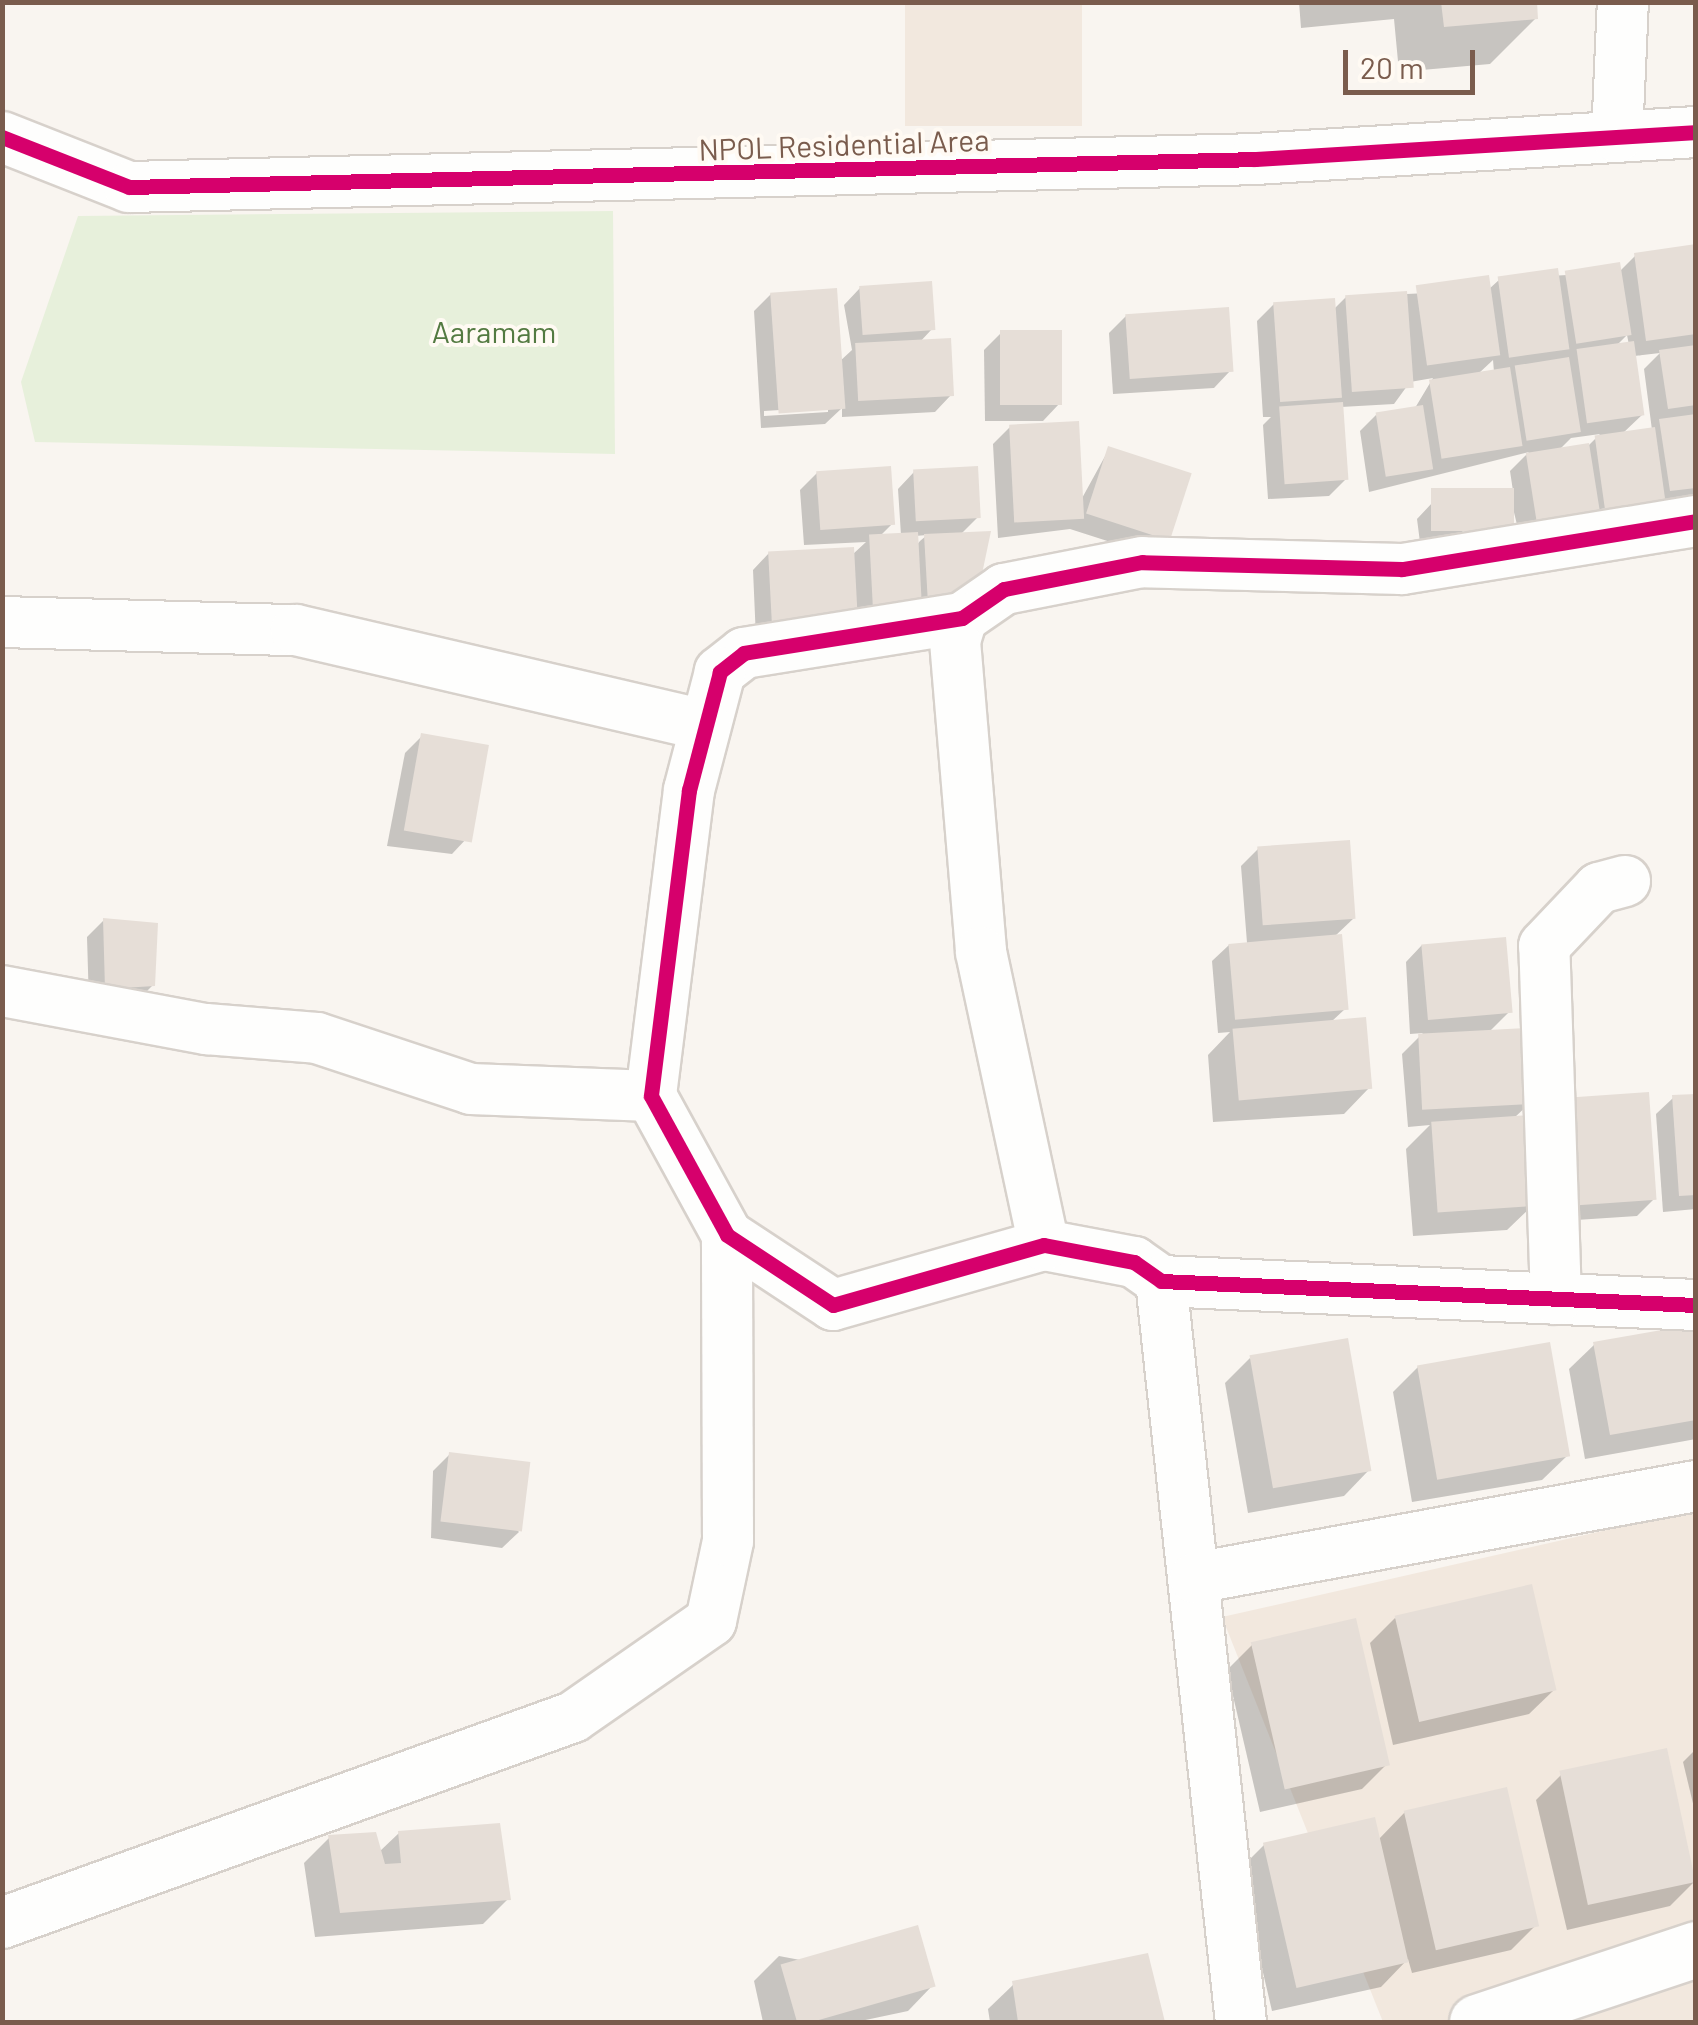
<!DOCTYPE html>
<html>
<head>
<meta charset="utf-8">
<style>
	body { margin:0 }
	#map { position:relative; width:1698px; height:2025px; overflow:hidden; background:#f9f5f0; font-family:Barlow,sans-serif }
	div>[style] { position:absolute }
	[style*='--x'] { left:calc(var(--x)*1px); top:calc(var(--y)*1px); width:calc(var(--w)*1px); rotate:calc(var(--a)*1deg) }
	.residential>* { inset:0; background:#f2e8de; transform-origin:0 0 }
	.green>* { inset:0; background:#e7f0db }
	.shadow>* { inset:0; background:#0003 }
	.building>* { inset:0; background:#e6ded7; transform-origin:0 0 }
	.roads { filter:drop-shadow(2px 0 #d7d1cb) drop-shadow(-2px 0 #d7d1cb) drop-shadow(0 2px #d7d1cb) drop-shadow(0 -2px #d7d1cb) }
	.street>* { height:50px; margin:-25px; padding:0 25px; transform-origin:25px; border-radius:25px; background:#fefefd }
	.secondary>* { height:55px; margin:-27.5px; padding:0 27.5px; transform-origin:27.5px; border-radius:27.5px; background:#fefefd }
	.cycleway>* { height:15px; margin:-7.5px; padding:0 7.5px; transform-origin:7.5px; border-radius:7.5px; background:#d6006c }
	span { translate:-50% -50%; white-space:nowrap; text-align:center; line-height:1.15; -webkit-text-stroke:8px #fffaf3; paint-order:stroke }
	.street-label { font-size:30px; color:#7a5c4d }
	.park-label { font-size:30px; color:#537a41 }
	.frame { position:absolute; inset:0; border:5px solid #7a5c4d; pointer-events:none }
	.scale { position:absolute; left:1343px; top:50px; width:132px; height:45px; box-sizing:border-box; border:5px solid #7a5c4d; border-top:0; padding-left:12px; font-size:30px; line-height:35px; white-space:nowrap; color:#7a5c4d; -webkit-text-stroke:8px #fffaf3; paint-order:stroke }
</style>
</head>
<body>
<div id="map">
	<div class="residential">
		<i style="left:905px;top:3px;width:177px;height:123px"></i>
		<i style="clip-path:polygon(1695px 1510px,1695px 2022px,1383px 2022px,1222px 1617px)"></i>
	</div>
	<div class="green">
		<i style="clip-path:polygon(613px 211px,615px 454px,35px 442px,21px 382px,78px 216px)"></i>
	</div>
	<div class="shadow">
		<i style="clip-path:polygon(1299px 2px,1534px 2px,1536px 18px,1490px 64px,1399px 72px,1394px 19px,1301px 28px)"></i>
		<i style="clip-path:polygon(evenodd,1696px 247px,1696px 501px,1520px 537px,1511px 500px,1422px 558px,1417px 519px,1433px 502px,1513px 491px,1510px 471px,1529px 452px,1369px 492px,1360px 431px,1377px 414px,1415px 408px,1433px 378px,1410px 382px,1394px 404px,1341px 407px,1346px 479px,1329px 496px,1268px 499px,1263px 425px,1271px 417px,1263px 417px,1257px 321px,1274px 304px,1333px 310px,1346px 297px,1488px 290px,1500px 279px,1619px 272px,1635px 256px,1696px 247px,1627px 335px,1629px 345px,1616px 346px,1627px 335px,1696px 247px,1660px 353px,1644px 369px,1652px 430px,1622px 434px,1643px 414px,1634px 356px,1660px 353px,1696px 247px,1493px 360px,1494px 372px,1478px 374px,1493px 360px,1696px 247px,1600px 434px,1588px 446px,1559px 450px,1571px 438px,1600px 434px,1696px 247px,1648px 502px,1594px 515px,1594px 510px,1648px 502px)"></i>
		<i style="clip-path:polygon(evenodd,860px 288px,932px 329px,919px 343px,951px 395px,935px 412px,842px 417px,842px 408px,825px 424px,761px 428px,754px 311px,771px 294px,839px 362px,852px 350px,844px 305px,860px 288px,828px 407px,828px 412px,764px 416px,764px 411px,828px 407px)"></i>
		<i style="clip-path:polygon(1126px 316px,1230px 371px,1214px 388px,1113px 394px,1109px 333px)"></i>
		<i style="clip-path:polygon(1001px 333px,1059px 404px,1043px 421px,985px 421px,984px 350px)"></i>
		<i style="clip-path:polygon(1010px 427px,1081px 500px,1109px 449px,1168px 538px,1151px 555px,1070px 529px,998px 538px,993px 444px)"></i>
		<i style="clip-path:polygon(evenodd,914px 472px,978px 517px,960px 535px,988px 533px,912px 619px,756px 639px,753px 570px,769px 553px,852px 555px,866px 542px,804px 545px,800px 490px,817px 473px,892px 524px,880px 536px,901px 535px,898px 489px,914px 472px,927px 535px,920px 541px,916px 546px,915px 536px,927px 535px)"></i>
		<i style="clip-path:polygon(422px 736px,468px 837px,452px 854px,387px 846px,405px 753px)"></i>
		<i style="clip-path:polygon(1258px 849px,1354px 918px,1334px 937px,1345px 1009px,1331px 1022px,1369px 1088px,1344px 1114px,1213px 1122px,1208px 1055px,1230px 1032px,1218px 1033px,1212px 961px,1229px 945px,1247px 943px,1241px 866px)"></i>
		<i style="clip-path:polygon(104px 920px,153px 985px,136px 1002px,89px 1004px,87px 937px)"></i>
		<i style="clip-path:polygon(1422px 945px,1509px 1012px,1488px 1033px,1530px 1103px,1514px 1118px,1533px 1205px,1507px 1230px,1413px 1236px,1406px 1149px,1430px 1125px,1408px 1127px,1402px 1054px,1423px 1033px,1410px 1034px,1406px 962px)"></i>
		<i style="clip-path:polygon(1696px 1096px,1696px 1209px,1663px 1212px,1656px 1114px,1673px 1098px)"></i>
		<i style="clip-path:polygon(1554px 1117px,1654px 1199px,1637px 1216px,1561px 1221px)"></i>
		<i style="clip-path:polygon(1696px 1326px,1696px 1439px,1585px 1459px,1569px 1369px,1595px 1344px)"></i>
		<i style="clip-path:polygon(1250px 1358px,1369px 1470px,1344px 1496px,1248px 1513px,1225px 1383px)"></i>
		<i style="clip-path:polygon(1418px 1367px,1568px 1455px,1542px 1480px,1412px 1502px,1393px 1392px)"></i>
		<i style="clip-path:polygon(450px 1454px,519px 1532px,502px 1548px,431px 1538px,433px 1471px)"></i>
		<i style="clip-path:polygon(1395px 1618px,1555px 1689px,1529px 1714px,1393px 1745px,1370px 1643px)"></i>
		<i style="clip-path:polygon(1252px 1645px,1387px 1764px,1362px 1789px,1260px 1812px,1227px 1670px)"></i>
		<i style="clip-path:polygon(1696px 1749px,1696px 1816px,1683px 1762px)"></i>
		<i style="clip-path:polygon(1561px 1775px,1695px 1881px,1670px 1906px,1567px 1930px,1536px 1800px)"></i>
		<i style="clip-path:polygon(1405px 1812px,1536px 1925px,1511px 1950px,1412px 1973px,1408px 1959px,1381px 1987px,1272px 2011px,1239px 1870px,1264px 1845px,1378px 1840px)"></i>
		<i style="clip-path:polygon(399px 1833px,508px 1899px,483px 1924px,315px 1937px,304px 1863px,329px 1838px,379px 1852px)"></i>
		<i style="clip-path:polygon(779px 1956px,933px 1985px,908px 2011px,856px 2022px,763px 2022px,754px 1981px)"></i>
		<i style="clip-path:polygon(1146px 1956px,1162px 2022px,990px 2022px,988px 2009px,1014px 1984px)"></i>
	</div>
	<div class="building">
		<i style="clip-path:polygon(1441px 2px,1537px 2px,1538px 19px,1444px 27px)"></i>
		<i style="clip-path:polygon(1696px 244px,1696px 334px,1646px 341px,1634px 253px)"></i>
		<i style="left:1620px;top:262px;width:74px;height:56px;rotate:81deg"></i>
		<i style="left:1558px;top:268px;width:82px;height:61px;rotate:82deg"></i>
		<i style="left:1489px;top:275px;width:81px;height:74px;rotate:82deg"></i>
		<i style="left:932px;top:281px;width:49px;height:73px;rotate:86deg"></i>
		<i style="left:837px;top:288px;width:121px;height:67px;rotate:86deg"></i>
		<i style="left:1407px;top:291px;width:97px;height:62px;rotate:86deg"></i>
		<i style="left:1335px;top:298px;width:100px;height:62px;rotate:86deg"></i>
		<i style="left:1229px;top:307px;width:65px;height:104px;rotate:86deg"></i>
		<i style="left:1062px;top:330px;width:75px;height:62px;rotate:90deg"></i>
		<i style="left:951px;top:338px;width:58px;height:96px;rotate:87deg"></i>
		<i style="left:1634px;top:341px;width:75px;height:58px;rotate:82deg"></i>
		<i style="clip-path:polygon(1696px 345px,1696px 405px,1668px 409px,1659px 350px)"></i>
		<i style="left:1569px;top:357px;width:76px;height:55px;rotate:81deg"></i>
		<i style="left:1510px;top:367px;width:80px;height:82px;rotate:81deg"></i>
		<i style="left:1343px;top:402px;width:78px;height:64px;rotate:86deg"></i>
		<i style="left:1423px;top:405px;width:65px;height:48px;rotate:81deg"></i>
		<i style="clip-path:polygon(1696px 414px,1696px 488px,1670px 491px,1659px 419px)"></i>
		<i style="left:1079px;top:421px;width:98px;height:70px;rotate:87deg"></i>
		<i style="left:1655px;top:427px;width:76px;height:61px;rotate:82deg"></i>
		<i style="left:1589px;top:443px;width:71px;height:64px;rotate:81deg"></i>
		<i style="left:1108px;top:446px;width:88px;height:71px;rotate:18deg"></i>
		<i style="left:891px;top:466px;width:59px;height:75px;rotate:86deg"></i>
		<i style="left:978px;top:466px;width:52px;height:65px;rotate:87deg"></i>
		<i style="left:1514px;top:488px;width:43px;height:83px;rotate:90deg"></i>
		<i style="clip-path:polygon(991px 531px,978px 593px,928px 604px,924px 534px)"></i>
		<i style="left:918px;top:532px;width:73px;height:49px;rotate:87deg"></i>
		<i style="left:854px;top:547px;width:71px;height:86px;rotate:87deg"></i>
		<i style="left:421px;top:733px;width:69px;height:99px;rotate:10deg"></i>
		<i style="left:1350px;top:840px;width:79px;height:93px;rotate:86deg"></i>
		<i style="clip-path:polygon(103px 918px,158px 923px,155px 986px,105px 989px)"></i>
		<i style="left:1342px;top:934px;width:76px;height:114px;rotate:85deg"></i>
		<i style="left:1506px;top:937px;width:76px;height:85px;rotate:85deg"></i>
		<i style="left:1366px;top:1017px;width:72px;height:134px;rotate:85deg"></i>
		<i style="left:1528px;top:1028px;width:76px;height:110px;rotate:87deg"></i>
		<i style="left:1649px;top:1092px;width:108px;height:79px;rotate:86deg"></i>
		<i style="clip-path:polygon(1696px 1094px,1696px 1195px,1679px 1196px,1672px 1095px)"></i>
		<i style="left:1529px;top:1115px;width:91px;height:98px;rotate:86deg"></i>
		<i style="clip-path:polygon(1696px 1324px,1696px 1420px,1610px 1435px,1593px 1342px)"></i>
		<i style="left:1348px;top:1338px;width:135px;height:100px;rotate:80deg"></i>
		<i style="left:1550px;top:1342px;width:116px;height:135px;rotate:80deg"></i>
		<i style="left:449px;top:1452px;width:82px;height:70px;rotate:7deg"></i>
		<i style="left:1532px;top:1584px;width:109px;height:141px;rotate:77deg"></i>
		<i style="left:1356px;top:1618px;width:151px;height:108px;rotate:77deg"></i>
		<i style="left:1667px;top:1748px;width:137px;height:110px;rotate:78deg"></i>
		<i style="left:1507px;top:1787px;width:143px;height:106px;rotate:77deg"></i>
		<i style="left:1375px;top:1817px;width:149px;height:115px;rotate:77deg"></i>
		<i style="clip-path:polygon(500px 1823px,511px 1900px,340px 1913px,328px 1835px,376px 1832px,385px 1864px,401px 1863px,398px 1831px)"></i>
		<i style="left:918px;top:1925px;width:64px;height:143px;rotate:74deg"></i>
		<i style="clip-path:polygon(1148px 1953px,1165px 2022px,1018px 2022px,1012px 1981px)"></i>
	</div>
	<div class="roads">
		<div class="street">
			<i style="--x:2;--y:137;--w:136;--a:21.5"></i>
			<i style="--x:129;--y:187;--w:1126;--a:-1.42"></i>
			<i style="--x:1255;--y:159;--w:442;--a:-3.5"></i>
			<i style="--x:1617;--y:137;--w:135;--a:-87.5"></i>
			<i style="--x:1696;--y:521;--w:298;--a:170.7"></i>
			<i style="--x:1402;--y:569;--w:260;--a:-178.5"></i>
			<i style="--x:1142;--y:562;--w:141;--a:168.9"></i>
			<i style="--x:1004;--y:589;--w:51;--a:145.4"></i>
			<i style="--x:962;--y:618;--w:221;--a:170.9"></i>
			<i style="--x:744;--y:653;--w:31;--a:142"></i>
			<i style="--x:720;--y:672;--w:122;--a:104.7"></i>
			<i style="--x:689;--y:790;--w:308;--a:97.1"></i>
			<i style="--x:651;--y:1096;--w:158;--a:61.3"></i>
			<i style="--x:727;--y:1235;--w:127;--a:33.4"></i>
			<i style="--x:833;--y:1305;--w:219;--a:-15.9"></i>
			<i style="--x:1044;--y:1245;--w:92;--a:10.7"></i>
			<i style="--x:1134;--y:1262;--w:33;--a:35"></i>
			<i style="--x:1161;--y:1281;--w:536;--a:2.57"></i>
			<i style="--x:962;--y:618;--w:24;--a:107"></i>
			<i style="--x:955;--y:641;--w:312;--a:85.2"></i>
			<i style="--x:981;--y:952;--w:300;--a:77.9"></i>
			<i style="--x:2;--y:622;--w:294;--a:1.6"></i>
			<i style="--x:296;--y:630;--w:420;--a:13.1"></i>
			<i style="--x:2;--y:991;--w:208;--a:10.6"></i>
			<i style="--x:206;--y:1029;--w:111;--a:4.6"></i>
			<i style="--x:317;--y:1038;--w:162;--a:18.3"></i>
			<i style="--x:471;--y:1089;--w:180;--a:2.2"></i>
			<i style="--x:1161;--y:1281;--w:745;--a:83.84"></i>
			<i style="--x:1556;--y:1299;--w:353;--a:-91.9"></i>
			<i style="--x:1544;--y:946;--w:80;--a:-46.5"></i>
			<i style="--x:1599;--y:888;--w:27;--a:-15"></i>
			<i style="--x:1195;--y:1578;--w:509;--a:-10.41"></i>
			<i style="--x:2;--y:1923;--w:607;--a:-19.84"></i>
			<i style="--x:573;--y:1717;--w:168;--a:-34.8"></i>
			<i style="--x:711;--y:1621;--w:82;--a:-78"></i>
			<i style="--x:728;--y:1541;--w:306;--a:-90.2"></i>
		</div>
		<div class="secondary">
			<i style="--x:1477;--y:2022;--w:231;--a:-18.4"></i>
		</div>
	</div>
	<div class="cycleway">
		<i style="--x:2;--y:137;--w:136;--a:21.5"></i>
		<i style="--x:129;--y:187;--w:1126;--a:-1.42"></i>
		<i style="--x:1255;--y:159;--w:442;--a:-3.5"></i>
		<i style="--x:1696;--y:521;--w:298;--a:170.7"></i>
		<i style="--x:1402;--y:569;--w:260;--a:-178.5"></i>
		<i style="--x:1142;--y:562;--w:141;--a:168.9"></i>
		<i style="--x:1004;--y:589;--w:51;--a:145.4"></i>
		<i style="--x:962;--y:618;--w:221;--a:170.9"></i>
		<i style="--x:744;--y:653;--w:31;--a:142"></i>
		<i style="--x:720;--y:672;--w:122;--a:104.7"></i>
		<i style="--x:689;--y:790;--w:308;--a:97.1"></i>
		<i style="--x:651;--y:1096;--w:158;--a:61.3"></i>
		<i style="--x:727;--y:1235;--w:127;--a:33.4"></i>
		<i style="--x:833;--y:1305;--w:219;--a:-15.9"></i>
		<i style="--x:1044;--y:1245;--w:92;--a:10.7"></i>
		<i style="--x:1134;--y:1262;--w:33;--a:35"></i>
		<i style="--x:1161;--y:1281;--w:536;--a:2.57"></i>
	</div>
	<div class="street-label">
		<span style="left:844px;top:144px;rotate:-2deg">NPOL Residential Area</span>
	</div>
	<div class="park-label">
		<span style="left:494px;top:331px">Aaramam</span>
	</div>
	<div class="frame"></div>
	<div class="scale">20 m</div>
</div>
</body>
</html>
